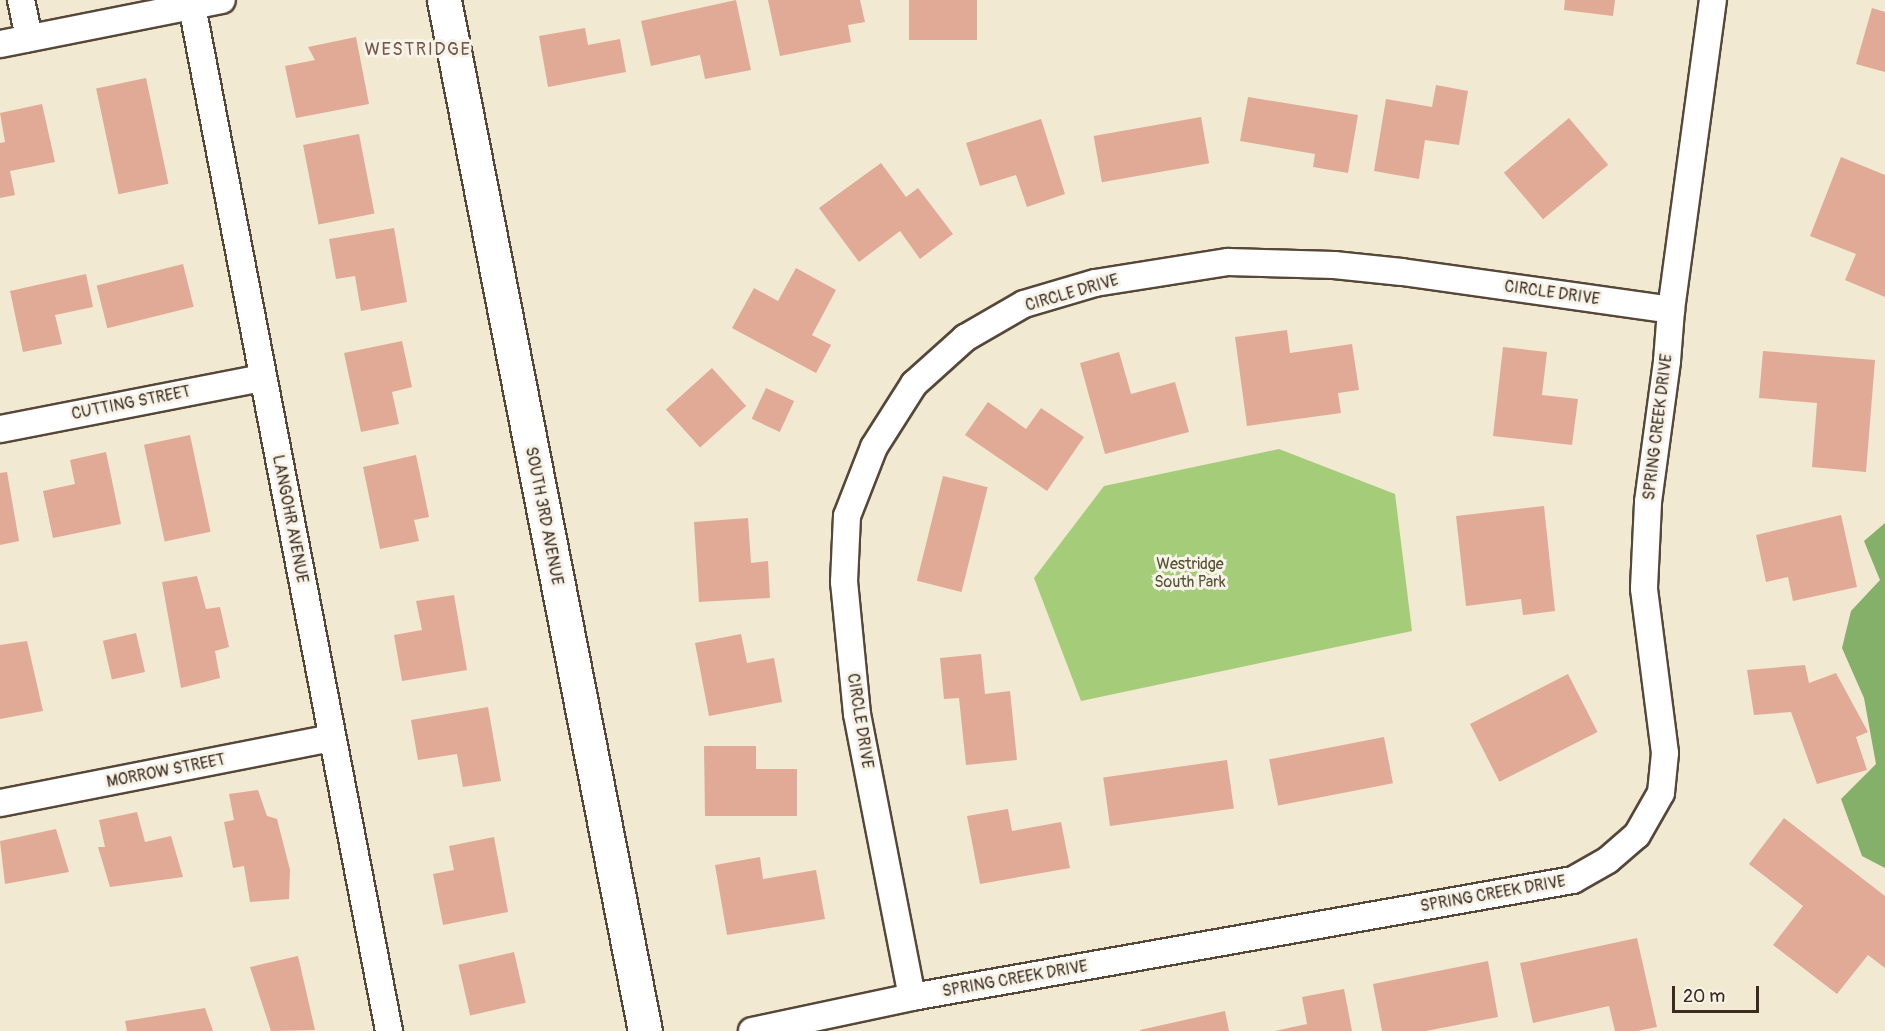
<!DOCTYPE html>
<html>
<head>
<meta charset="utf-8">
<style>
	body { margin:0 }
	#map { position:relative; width:1885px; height:1031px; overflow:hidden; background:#f1e9d1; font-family:Pangolin,sans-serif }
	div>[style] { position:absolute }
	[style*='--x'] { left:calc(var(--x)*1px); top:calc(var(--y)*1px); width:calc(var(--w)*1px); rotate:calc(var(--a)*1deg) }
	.green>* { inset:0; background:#a5cd79 }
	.forest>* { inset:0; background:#84b069 }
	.building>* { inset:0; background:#e1aa97; transform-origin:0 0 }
	.roads { filter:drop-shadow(2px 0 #564739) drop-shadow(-2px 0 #564739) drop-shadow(0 2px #564739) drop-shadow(0 -2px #564739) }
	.street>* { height:26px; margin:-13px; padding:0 13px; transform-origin:13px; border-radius:13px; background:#fff }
	.secondary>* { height:33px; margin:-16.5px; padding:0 16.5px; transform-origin:16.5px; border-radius:16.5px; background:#fff }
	span { translate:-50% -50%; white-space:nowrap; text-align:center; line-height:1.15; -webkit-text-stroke:6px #f7f3e8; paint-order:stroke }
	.street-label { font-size:16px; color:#3b2a1e }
	.park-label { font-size:16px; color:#565335 }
	.neighbourhood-label { font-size:18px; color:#755748; letter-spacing:1.5px }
	.scale { position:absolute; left:1672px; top:986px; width:87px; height:27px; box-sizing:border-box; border:3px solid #3b2a1e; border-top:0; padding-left:8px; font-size:18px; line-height:21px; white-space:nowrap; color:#3b2a1e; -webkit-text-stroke:4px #f7f3e8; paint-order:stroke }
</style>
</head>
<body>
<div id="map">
	<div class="green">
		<i style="clip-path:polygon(1279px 449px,1395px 494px,1412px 631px,1081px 701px,1034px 578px,1104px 486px)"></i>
	</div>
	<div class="forest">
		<i style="clip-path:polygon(1885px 523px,1885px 868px,1862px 856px,1841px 799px,1876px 764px,1864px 698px,1842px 648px,1851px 611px,1880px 580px,1864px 541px)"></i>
	</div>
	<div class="building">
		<i style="clip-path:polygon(736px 0,751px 70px,705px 79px,700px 55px,651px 66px,641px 21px)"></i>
		<i style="clip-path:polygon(768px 0,860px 0,865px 22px,848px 25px,851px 42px,780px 56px)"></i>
		<i style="left:909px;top:0;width:68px;height:40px"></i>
		<i style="clip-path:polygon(1565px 0,1615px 0,1613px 16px,1564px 10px)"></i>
		<i style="clip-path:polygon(1872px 8px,1885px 12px,1885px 72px,1856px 64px)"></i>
		<i style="clip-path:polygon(585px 28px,588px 45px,620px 39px,626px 72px,548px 87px,539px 36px)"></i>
		<i style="clip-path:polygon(356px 37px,369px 104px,296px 118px,285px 66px,315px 60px,308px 47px)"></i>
		<i style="left:146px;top:78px;width:108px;height:51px;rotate:78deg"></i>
		<i style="clip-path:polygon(1436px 85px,1468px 91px,1459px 145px,1425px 140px,1419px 179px,1374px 171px,1386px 99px,1432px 107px)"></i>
		<i style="clip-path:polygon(1248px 97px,1358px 115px,1348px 173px,1313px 167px,1315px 154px,1240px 141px)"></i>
		<i style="clip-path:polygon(42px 104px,55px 162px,10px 171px,15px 195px,0 198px,0 143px,5px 142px,0 113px)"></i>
		<i style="left:1201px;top:117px;width:47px;height:109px;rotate:80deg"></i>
		<i style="left:1569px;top:118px;width:61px;height:85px;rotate:50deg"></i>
		<i style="clip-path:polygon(1041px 119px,1065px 194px,1027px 207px,1016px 175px,980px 186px,966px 143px)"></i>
		<i style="left:359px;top:134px;width:81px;height:57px;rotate:79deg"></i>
		<i style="clip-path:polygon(1841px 157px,1885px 175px,1885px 297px,1845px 280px,1856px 254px,1810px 236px)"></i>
		<i style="clip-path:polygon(881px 163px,906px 197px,918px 188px,953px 234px,920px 259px,900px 231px,859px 262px,819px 208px)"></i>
		<i style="clip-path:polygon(394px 228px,407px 302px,361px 311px,355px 276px,336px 279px,329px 239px)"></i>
		<i style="left:183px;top:264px;width:44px;height:89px;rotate:76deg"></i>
		<i style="clip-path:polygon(796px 268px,836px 290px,812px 335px,831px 345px,816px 373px,732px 328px,754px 288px,778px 301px)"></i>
		<i style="clip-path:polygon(86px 274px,93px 307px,55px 315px,62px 344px,23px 352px,10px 291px)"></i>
		<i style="clip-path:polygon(1287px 330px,1290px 353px,1352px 344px,1359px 390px,1338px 393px,1341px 413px,1247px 426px,1235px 337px)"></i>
		<i style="clip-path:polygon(402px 341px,412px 387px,392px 392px,399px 424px,361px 432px,344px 353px)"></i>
		<i style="clip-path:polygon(1503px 347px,1547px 352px,1542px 395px,1578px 399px,1572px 445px,1493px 436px)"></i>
		<i style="clip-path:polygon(1763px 351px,1875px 360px,1866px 472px,1812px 467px,1817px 403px,1759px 398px)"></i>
		<i style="clip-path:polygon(1119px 352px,1131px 394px,1175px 382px,1189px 432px,1105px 454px,1080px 363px)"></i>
		<i style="left:712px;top:368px;width:51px;height:62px;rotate:48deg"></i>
		<i style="left:766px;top:388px;width:31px;height:34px;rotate:25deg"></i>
		<i style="clip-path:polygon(988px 402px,1026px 429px,1041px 408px,1084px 437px,1047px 491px,965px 435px)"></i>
		<i style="left:190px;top:435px;width:99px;height:47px;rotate:78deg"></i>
		<i style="clip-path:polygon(106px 452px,121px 524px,53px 538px,43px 491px,75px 484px,70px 460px)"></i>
		<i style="clip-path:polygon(416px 455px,429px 517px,414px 520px,419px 541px,380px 549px,363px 467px)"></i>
		<i style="clip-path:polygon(7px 472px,19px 541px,0 545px,0 473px)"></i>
		<i style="left:943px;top:476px;width:46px;height:108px;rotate:14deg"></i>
		<i style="clip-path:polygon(1544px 506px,1555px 611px,1523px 615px,1521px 599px,1466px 606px,1456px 516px)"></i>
		<i style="clip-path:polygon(1841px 515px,1857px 587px,1793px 601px,1788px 577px,1766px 582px,1756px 535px)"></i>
		<i style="clip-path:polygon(748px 518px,751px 563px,768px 561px,770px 598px,699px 602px,694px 522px)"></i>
		<i style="clip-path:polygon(197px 576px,206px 609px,220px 607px,229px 647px,215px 651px,220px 678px,181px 688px,162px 582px)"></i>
		<i style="clip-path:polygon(454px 595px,467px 670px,402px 681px,394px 635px,422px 630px,416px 601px)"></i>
		<i style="left:136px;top:633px;width:40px;height:34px;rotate:77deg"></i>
		<i style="clip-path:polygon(741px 634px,747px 663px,774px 658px,782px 702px,709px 716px,695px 643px)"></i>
		<i style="clip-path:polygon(27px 641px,43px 711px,0 719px,0 645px)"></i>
		<i style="clip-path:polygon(981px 654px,985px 694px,1010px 691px,1017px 760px,966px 765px,959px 698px,944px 699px,940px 658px)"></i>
		<i style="clip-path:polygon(1805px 665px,1809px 683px,1836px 673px,1868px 732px,1856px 737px,1867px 770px,1817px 784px,1791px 712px,1754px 715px,1747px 670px)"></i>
		<i style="left:1568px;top:674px;width:65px;height:110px;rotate:63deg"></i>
		<i style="clip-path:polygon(488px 707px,501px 781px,463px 787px,457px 754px,418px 760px,411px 720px)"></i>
		<i style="left:1384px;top:737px;width:47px;height:117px;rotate:79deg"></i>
		<i style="clip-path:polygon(704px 746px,756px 746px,756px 769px,797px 769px,797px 816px,705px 816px)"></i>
		<i style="left:1227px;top:760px;width:49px;height:125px;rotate:82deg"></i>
		<i style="clip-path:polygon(258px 790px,267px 816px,277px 819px,290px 870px,289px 899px,250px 902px,244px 866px,233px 868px,224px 822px,234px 820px,229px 794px)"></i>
		<i style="clip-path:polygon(1008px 809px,1012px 831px,1061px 822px,1070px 868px,980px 884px,967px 816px)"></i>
		<i style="clip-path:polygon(137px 812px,145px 842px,171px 836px,183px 877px,110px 887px,98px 847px,105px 847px,99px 820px)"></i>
		<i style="clip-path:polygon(1784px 818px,1885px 896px,1885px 968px,1868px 955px,1837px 994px,1773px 945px,1803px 906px,1749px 864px)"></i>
		<i style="clip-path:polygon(56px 829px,69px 872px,5px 884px,0 841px)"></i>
		<i style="clip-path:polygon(494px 837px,508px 912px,443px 925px,433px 874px,454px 870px,449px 846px)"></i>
		<i style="clip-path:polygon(760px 857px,763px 879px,816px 870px,825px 919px,727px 935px,715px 865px)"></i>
		<i style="clip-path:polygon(1637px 938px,1657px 1027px,1637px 1031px,1615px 1031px,1609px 1006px,1533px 1023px,1520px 963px)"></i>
		<i style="left:514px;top:952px;width:52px;height:57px;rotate:77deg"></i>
		<i style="clip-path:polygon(298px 956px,315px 1030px,271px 1031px,250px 967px)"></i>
		<i style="clip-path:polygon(1488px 961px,1498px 1017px,1426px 1031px,1382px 1031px,1373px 984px)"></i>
		<i style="clip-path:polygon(1344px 989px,1352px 1031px,1275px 1031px,1307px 1024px,1302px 997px)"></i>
		<i style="clip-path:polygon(205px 1008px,213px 1031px,127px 1031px,125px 1021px)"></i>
		<i style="clip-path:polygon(1225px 1011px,1229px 1031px,1140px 1031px,1140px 1030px)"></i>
	</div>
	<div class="roads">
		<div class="street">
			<i style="--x:21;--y:0;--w:39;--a:78"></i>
			<i style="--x:192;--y:6;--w:1044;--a:79.12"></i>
			<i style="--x:0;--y:44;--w:226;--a:-11.2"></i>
			<i style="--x:0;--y:429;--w:267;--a:-11"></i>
			<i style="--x:0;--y:803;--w:338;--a:-11.1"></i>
			<i style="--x:912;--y:997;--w:288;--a:-101"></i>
			<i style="--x:857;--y:714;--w:133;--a:-95.6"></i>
			<i style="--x:844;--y:582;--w:66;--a:-87.4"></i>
			<i style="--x:847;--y:516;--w:74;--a:-68.6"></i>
			<i style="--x:874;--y:447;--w:75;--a:-57.6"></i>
			<i style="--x:914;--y:384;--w:69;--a:-42"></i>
			<i style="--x:965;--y:338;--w:68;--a:-30"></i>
			<i style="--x:1024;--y:304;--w:74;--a:-16.5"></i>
			<i style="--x:1095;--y:283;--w:135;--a:-9"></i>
			<i style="--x:1228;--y:262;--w:106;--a:1.6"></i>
			<i style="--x:1334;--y:265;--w:68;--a:5.9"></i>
			<i style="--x:1402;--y:272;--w:272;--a:8"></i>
			<i style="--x:752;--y:1031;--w:164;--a:-12"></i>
			<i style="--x:912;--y:997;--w:671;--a:-10.04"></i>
			<i style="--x:1573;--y:880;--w:40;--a:-29.7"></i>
			<i style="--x:1608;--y:860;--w:38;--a:-41"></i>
			<i style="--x:1637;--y:835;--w:48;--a:-60.3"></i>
			<i style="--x:1661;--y:793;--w:40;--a:-84.3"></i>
			<i style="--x:1665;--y:753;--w:166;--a:-97.3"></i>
			<i style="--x:1644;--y:588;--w:86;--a:-87.3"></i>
			<i style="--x:1648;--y:502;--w:142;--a:-82.3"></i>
			<i style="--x:1667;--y:361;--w:51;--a:-85.5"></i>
			<i style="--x:1671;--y:310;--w:313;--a:-82.3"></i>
		</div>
		<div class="secondary">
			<i style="--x:444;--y:0;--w:1050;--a:78.97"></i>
		</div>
	</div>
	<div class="street-label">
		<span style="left:1072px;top:293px;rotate:-16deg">CIRCLE DRIVE</span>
		<span style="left:1552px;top:293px;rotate:8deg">CIRCLE DRIVE</span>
		<span style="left:131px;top:403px;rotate:-11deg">CUTTING STREET</span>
		<span style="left:1658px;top:427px;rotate:-83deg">SPRING CREEK DRIVE</span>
		<span style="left:544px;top:516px;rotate:79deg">SOUTH 3RD AVENUE</span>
		<span style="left:290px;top:519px;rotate:79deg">LANGOHR AVENUE</span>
		<span style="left:860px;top:721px;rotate:81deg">CIRCLE DRIVE</span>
		<span style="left:166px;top:771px;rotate:-11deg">MORROW STREET</span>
		<span style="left:1493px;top:894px;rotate:-10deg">SPRING CREEK DRIVE</span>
		<span style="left:1015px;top:979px;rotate:-10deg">SPRING CREEK DRIVE</span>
	</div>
	<div class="park-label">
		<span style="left:1190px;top:573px">Westridge<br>South Park</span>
	</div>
	<div class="neighbourhood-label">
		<span style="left:418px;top:50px">WESTRIDGE</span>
	</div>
	<div class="scale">20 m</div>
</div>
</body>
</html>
